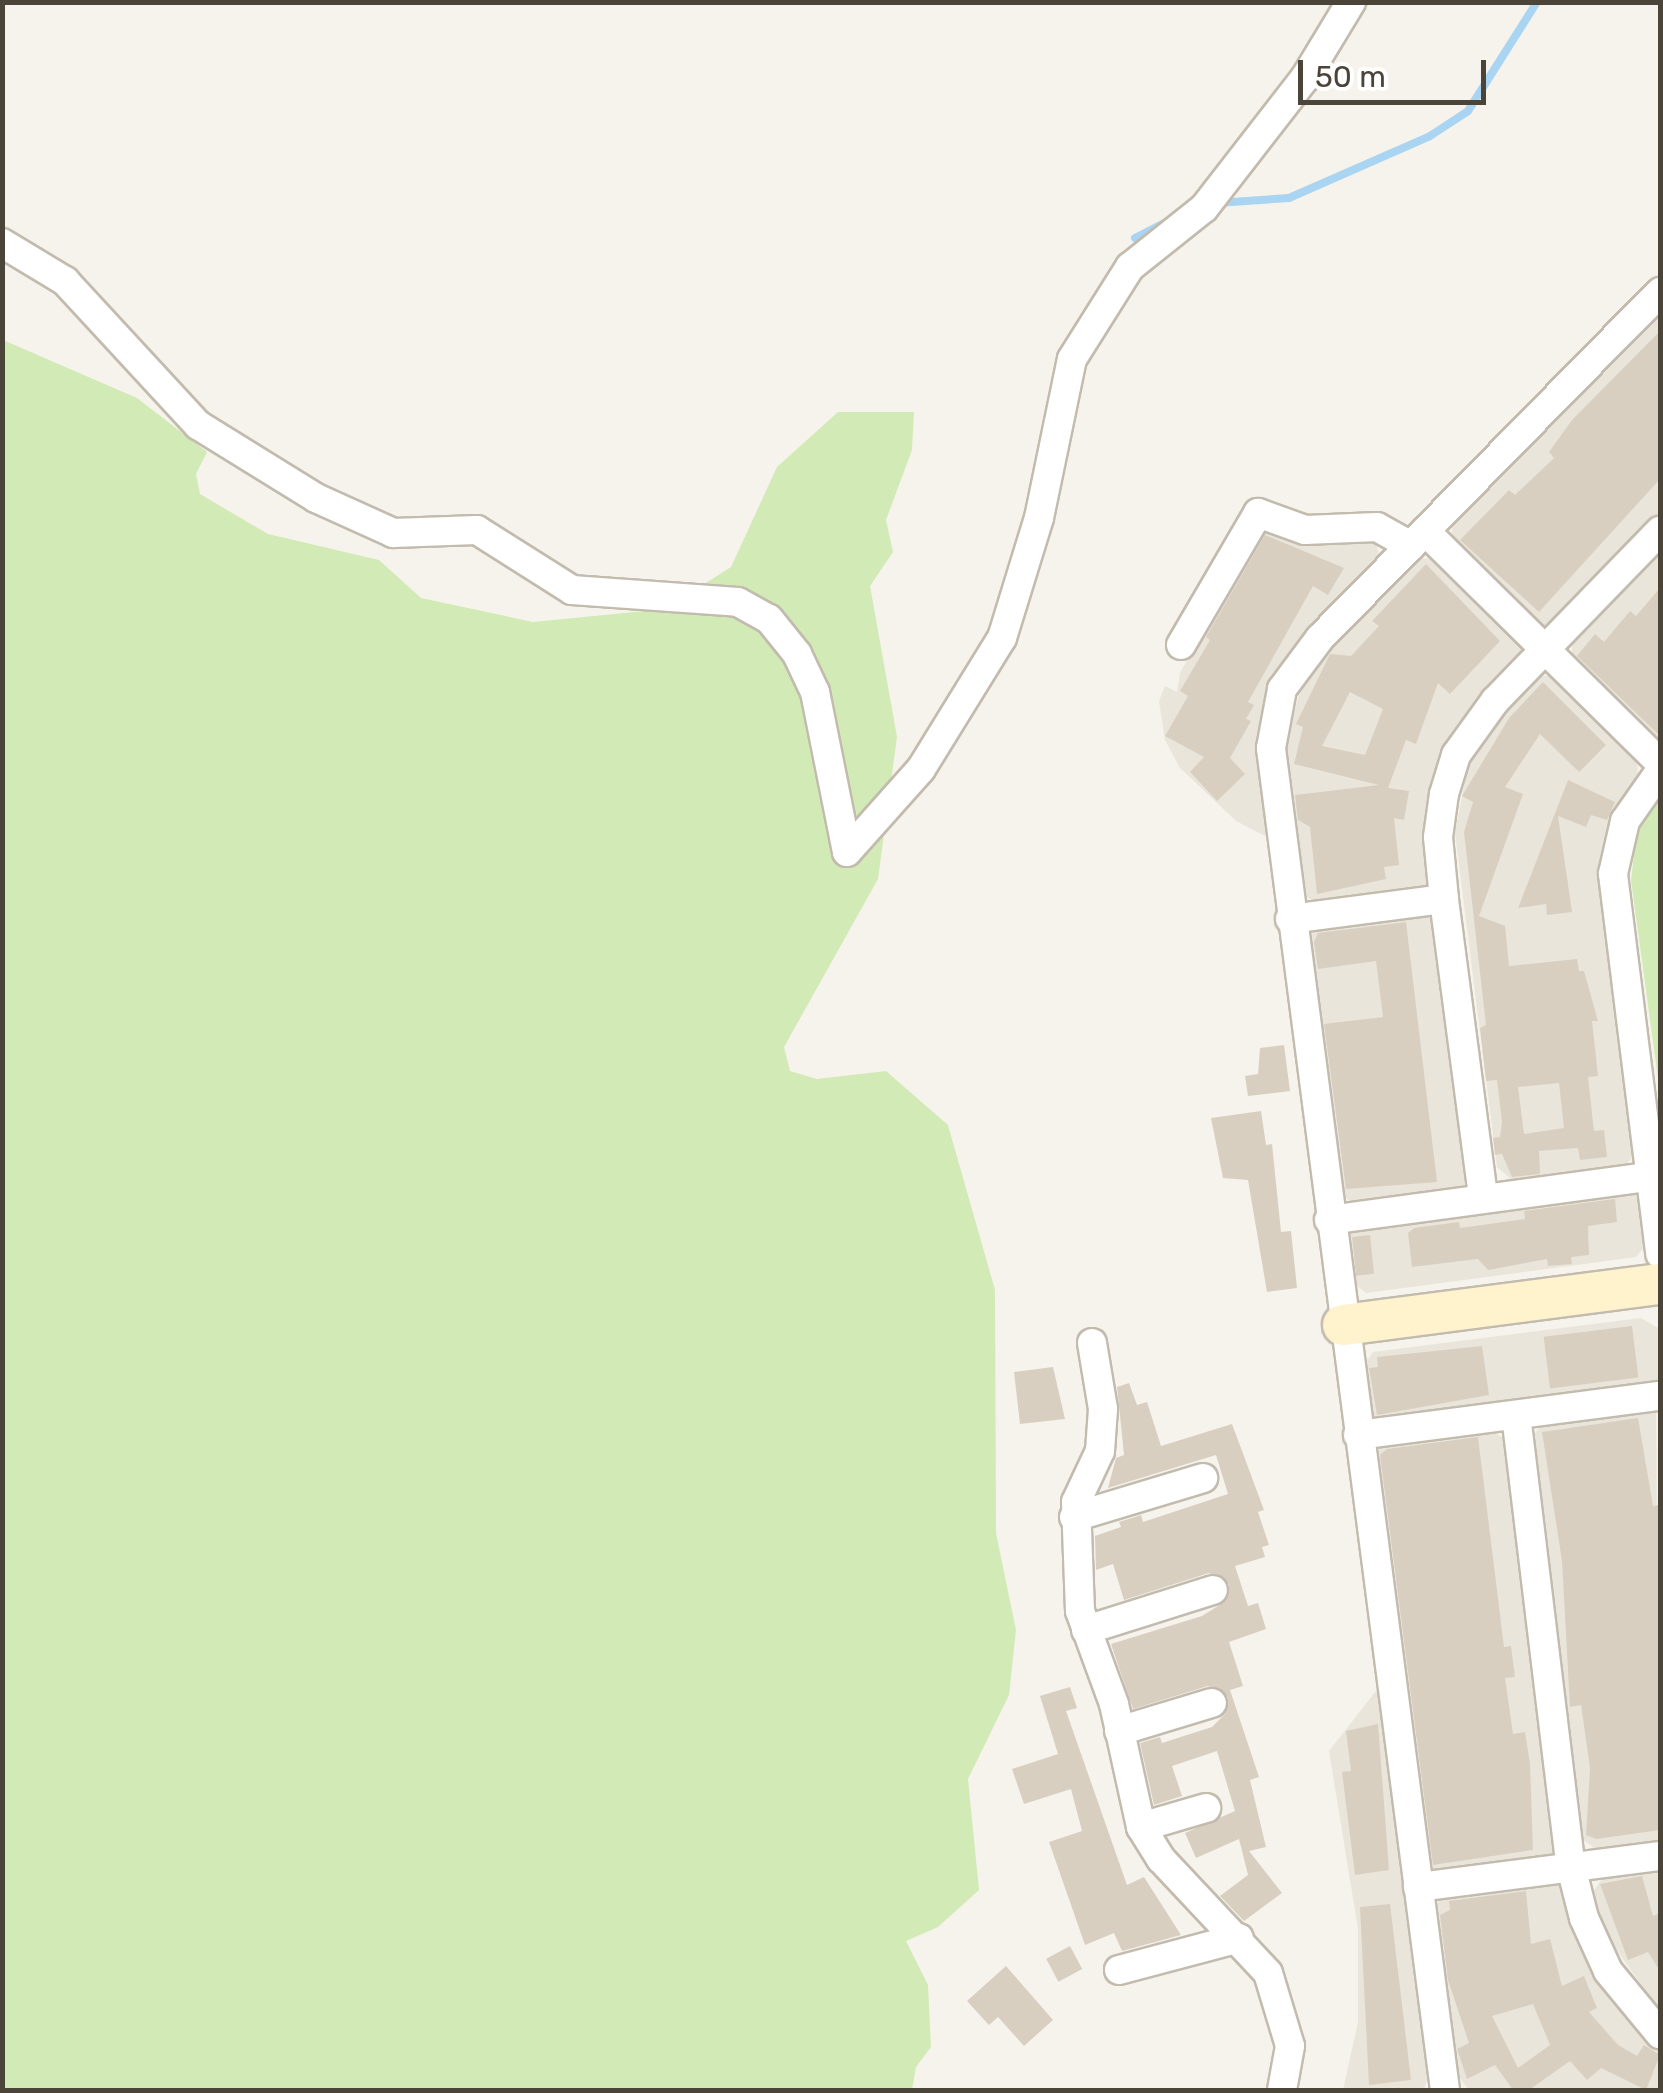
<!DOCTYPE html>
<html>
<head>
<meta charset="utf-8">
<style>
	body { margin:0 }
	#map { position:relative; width:1663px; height:2093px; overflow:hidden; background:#f6f3ec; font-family:Rubik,sans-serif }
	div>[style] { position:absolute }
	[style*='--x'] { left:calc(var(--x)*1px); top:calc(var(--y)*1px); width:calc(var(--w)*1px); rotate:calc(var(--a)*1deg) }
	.residential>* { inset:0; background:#eae5da }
	.green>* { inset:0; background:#d2eab5 }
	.stream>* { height:8px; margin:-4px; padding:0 4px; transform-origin:4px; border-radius:4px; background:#a9d4f2 }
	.building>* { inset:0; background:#d8cfc1; transform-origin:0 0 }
	.roads { filter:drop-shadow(2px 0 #c2bbae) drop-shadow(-2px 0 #c2bbae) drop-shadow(0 2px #c2bbae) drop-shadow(0 -2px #c2bbae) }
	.street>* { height:28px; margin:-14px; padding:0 14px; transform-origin:14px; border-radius:14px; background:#fff }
	.secondary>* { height:40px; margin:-20px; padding:0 20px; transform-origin:20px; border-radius:20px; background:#fff3cd }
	span { translate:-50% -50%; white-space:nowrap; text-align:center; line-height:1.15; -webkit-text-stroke:9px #fff; paint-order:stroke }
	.frame { position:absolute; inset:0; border:5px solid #4b4439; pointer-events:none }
	.scale { position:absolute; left:1298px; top:60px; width:188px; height:45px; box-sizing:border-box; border:5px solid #4b4439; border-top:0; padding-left:12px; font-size:30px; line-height:35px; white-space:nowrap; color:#4b4439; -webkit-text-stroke:8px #fff; paint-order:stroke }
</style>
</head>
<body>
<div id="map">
	<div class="residential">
		<i style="clip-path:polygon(1660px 309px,1660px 520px,1556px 626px,1537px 625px,1451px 540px,1453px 518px)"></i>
		<i style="clip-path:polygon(1273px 530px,1374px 538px,1381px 560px,1302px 644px,1261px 775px,1269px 838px,1236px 821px,1180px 768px,1165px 740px,1159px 701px,1165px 686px,1177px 692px,1180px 673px,1255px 538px)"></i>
		<i style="clip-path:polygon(1660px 552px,1660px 739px,1651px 740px,1572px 660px,1572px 641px)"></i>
		<i style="clip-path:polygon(1435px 558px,1523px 643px,1520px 662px,1465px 723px,1437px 874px,1424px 887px,1315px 903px,1299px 891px,1286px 788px,1285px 744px,1299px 695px,1330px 644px,1415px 559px)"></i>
		<i style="clip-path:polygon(1538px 675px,1557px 677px,1636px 753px,1638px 774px,1612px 834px,1638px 1150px,1626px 1165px,1513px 1181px,1497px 1167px,1455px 833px,1469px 760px,1487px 729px)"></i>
		<i style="clip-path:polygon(1428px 911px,1443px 923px,1474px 1169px,1462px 1188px,1352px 1203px,1338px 1191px,1306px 942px,1319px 925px)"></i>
		<i style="clip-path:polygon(1629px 1189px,1645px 1199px,1649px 1241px,1636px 1257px,1366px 1293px,1352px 1282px,1344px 1241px,1356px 1224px)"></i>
		<i style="clip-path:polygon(1641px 1318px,1660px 1329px,1660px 1376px,1654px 1384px,1381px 1422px,1365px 1411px,1361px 1370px,1373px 1352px)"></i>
		<i style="clip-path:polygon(1656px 1409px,1660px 1845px,1600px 1852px,1583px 1840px,1531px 1440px,1541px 1424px)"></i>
		<i style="clip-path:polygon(1492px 1430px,1507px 1441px,1562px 1842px,1549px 1859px,1440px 1874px,1424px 1863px,1373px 1461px,1383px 1443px)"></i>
		<i style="clip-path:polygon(1379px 1687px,1430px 2068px,1424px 2090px,1343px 2090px,1358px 2022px,1358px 1929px,1329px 1751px)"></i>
		<i style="clip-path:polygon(1660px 1867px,1660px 2011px,1608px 1938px,1593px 1892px,1605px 1874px)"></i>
		<i style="clip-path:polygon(1554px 1882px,1571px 1893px,1660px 2045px,1660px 2090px,1469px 2090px,1453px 2069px,1431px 1912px,1442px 1896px)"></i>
	</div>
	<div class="green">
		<i style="clip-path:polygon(3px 340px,137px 398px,207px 452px,196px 474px,200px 494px,268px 534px,379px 560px,421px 598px,533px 622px,665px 609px,731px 567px,777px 467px,838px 412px,914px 412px,912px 450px,886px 520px,893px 552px,870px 586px,897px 737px,878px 879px,784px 1047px,790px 1071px,817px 1079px,886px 1071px,948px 1125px,995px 1290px,996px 1533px,1016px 1630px,1009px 1695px,968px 1779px,979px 1890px,938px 1927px,906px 1941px,928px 1985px,931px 2047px,916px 2067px,912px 2090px,3px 2090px)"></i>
		<i style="clip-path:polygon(1660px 798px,1660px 1093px,1631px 880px,1638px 823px)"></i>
	</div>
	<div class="stream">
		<i style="--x:1217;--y:203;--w:72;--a:-4"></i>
		<i style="--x:1289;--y:198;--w:154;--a:-23.7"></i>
		<i style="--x:1430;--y:136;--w:45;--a:-33.3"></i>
		<i style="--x:1468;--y:111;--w:129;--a:-57.7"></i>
		<i style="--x:1135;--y:238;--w:36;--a:-27"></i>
	</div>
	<div class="building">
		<i style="clip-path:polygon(1660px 331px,1660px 479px,1539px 612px,1460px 540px,1509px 490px,1515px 495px,1554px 458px,1549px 452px,1572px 420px)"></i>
		<i style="clip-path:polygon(1265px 535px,1344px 568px,1328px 595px,1313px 586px,1248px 702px,1254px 705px,1246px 719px,1251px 721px,1230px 758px,1245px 774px,1217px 801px,1190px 772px,1204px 757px,1165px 736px,1188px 696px,1180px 691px,1210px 640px,1206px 637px)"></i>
		<i style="clip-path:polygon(evenodd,1426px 564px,1500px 641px,1450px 694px,1438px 683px,1416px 744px,1406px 740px,1388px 788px,1409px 791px,1404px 820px,1394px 818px,1399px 865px,1384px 867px,1386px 879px,1317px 894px,1310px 827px,1298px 820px,1295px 795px,1379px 785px,1294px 764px,1303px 727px,1296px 724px,1330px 654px,1351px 656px,1379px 626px,1372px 621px,1426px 564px,1350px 692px,1383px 709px,1365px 755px,1322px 746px,1350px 692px)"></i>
		<i style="clip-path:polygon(1660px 588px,1660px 736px,1577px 656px,1595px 634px,1604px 642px,1630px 611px,1636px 616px)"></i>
		<i style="clip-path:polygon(evenodd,1543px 682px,1606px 745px,1579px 772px,1540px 734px,1505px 787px,1523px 794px,1479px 916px,1505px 926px,1509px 966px,1577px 959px,1579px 971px,1584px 971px,1598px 1021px,1592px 1021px,1598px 1076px,1588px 1077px,1594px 1131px,1604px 1130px,1607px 1157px,1580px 1160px,1578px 1148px,1539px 1151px,1540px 1174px,1512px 1177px,1502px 1154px,1495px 1155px,1493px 1138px,1500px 1137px,1502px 1122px,1497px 1080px,1486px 1081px,1480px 1028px,1486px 1025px,1464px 832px,1473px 802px,1462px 796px,1509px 718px,1543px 682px,1559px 1083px,1564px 1128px,1524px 1134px,1518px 1087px,1559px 1083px)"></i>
		<i style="clip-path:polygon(1568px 780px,1615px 802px,1607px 820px,1591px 815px,1586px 827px,1558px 816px,1572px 912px,1547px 915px,1546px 904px,1518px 908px)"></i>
		<i style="clip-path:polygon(1406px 922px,1437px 1182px,1346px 1189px,1324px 1024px,1383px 1017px,1376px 961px,1318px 969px,1314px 942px,1318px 933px)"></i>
		<i style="clip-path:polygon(1284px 1045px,1290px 1091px,1248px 1096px,1245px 1076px,1258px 1074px,1260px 1048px)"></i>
		<i style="clip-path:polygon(1261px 1111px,1266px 1145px,1272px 1144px,1281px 1232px,1291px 1231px,1297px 1288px,1267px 1292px,1248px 1180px,1223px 1178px,1211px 1118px)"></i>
		<i style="clip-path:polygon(1615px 1199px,1617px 1222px,1588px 1226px,1589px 1255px,1571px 1257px,1572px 1264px,1548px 1266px,1547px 1259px,1488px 1270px,1478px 1259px,1412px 1267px,1408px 1233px,1414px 1228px,1459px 1222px,1460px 1228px,1525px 1219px,1524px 1211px)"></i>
		<i style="left:1370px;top:1235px;width:39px;height:18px;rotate:84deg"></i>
		<i style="left:1632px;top:1326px;width:52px;height:89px;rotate:83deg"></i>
		<i style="clip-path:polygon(1482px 1346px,1489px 1395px,1377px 1415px,1369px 1368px,1378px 1367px,1377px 1357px)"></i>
		<i style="clip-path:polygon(1053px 1367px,1065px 1419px,1020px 1424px,1014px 1372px)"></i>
		<i style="clip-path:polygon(1129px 1383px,1137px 1405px,1147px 1402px,1161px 1446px,1232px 1424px,1264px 1510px,1258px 1512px,1269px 1545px,1262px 1547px,1265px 1557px,1235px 1566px,1248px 1606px,1258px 1603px,1266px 1629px,1229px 1642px,1243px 1686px,1230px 1690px,1259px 1777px,1250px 1780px,1266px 1847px,1249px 1851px,1282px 1893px,1244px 1921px,1220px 1896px,1248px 1875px,1239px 1839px,1196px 1858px,1185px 1833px,1235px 1811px,1217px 1751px,1172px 1766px,1182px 1796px,1154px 1805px,1140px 1743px,1160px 1737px,1162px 1743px,1212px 1727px,1225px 1714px,1228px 1697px,1208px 1686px,1133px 1709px,1111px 1644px,1202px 1616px,1226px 1601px,1229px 1584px,1209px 1573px,1124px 1600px,1113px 1564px,1096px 1570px,1095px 1536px,1121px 1527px,1119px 1522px,1141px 1515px,1143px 1522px,1228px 1494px,1216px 1455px,1108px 1488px,1116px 1458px,1124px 1455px,1117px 1387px)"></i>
		<i style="clip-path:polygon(1638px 1418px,1653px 1506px,1660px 1505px,1660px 1830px,1596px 1839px,1586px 1835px,1590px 1768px,1581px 1705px,1570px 1707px,1562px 1561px,1542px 1432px)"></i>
		<i style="clip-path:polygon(1478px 1437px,1504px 1647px,1511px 1646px,1515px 1677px,1505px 1678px,1513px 1734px,1525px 1732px,1530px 1764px,1533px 1850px,1433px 1865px,1380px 1455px,1387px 1449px)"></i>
		<i style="clip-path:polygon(1070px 1687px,1077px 1708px,1066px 1711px,1127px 1885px,1144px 1877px,1181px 1935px,1122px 1951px,1114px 1933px,1085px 1945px,1049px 1842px,1082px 1831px,1071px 1789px,1024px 1804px,1012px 1769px,1058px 1754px,1040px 1696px)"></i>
		<i style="clip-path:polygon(1378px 1724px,1389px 1870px,1355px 1875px,1342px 1772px,1351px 1771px,1346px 1731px)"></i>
		<i style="clip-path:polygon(1642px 1876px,1653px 1916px,1660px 1913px,1660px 1971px,1648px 1952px,1628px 1960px,1600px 1884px)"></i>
		<i style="clip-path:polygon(evenodd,1526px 1891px,1531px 1944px,1550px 1939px,1562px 1986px,1584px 1976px,1597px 2008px,1589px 2012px,1618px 2045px,1637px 2056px,1644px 2045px,1660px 2055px,1646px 2090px,1601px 2068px,1587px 2080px,1570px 2061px,1529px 2090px,1513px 2090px,1495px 2065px,1467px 2079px,1457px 2049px,1469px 2043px,1448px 1980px,1440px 1915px,1450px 1910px,1449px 1901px,1526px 1891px,1533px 2004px,1550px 2045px,1518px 2068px,1492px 2016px,1533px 2004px)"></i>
		<i style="clip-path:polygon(1390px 1904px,1411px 2080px,1369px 2085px,1360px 1907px)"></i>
		<i style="left:1070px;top:1946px;width:26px;height:27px;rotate:62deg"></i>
		<i style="clip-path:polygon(1006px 1966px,1053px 2020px,1024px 2046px,998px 2017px,989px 2025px,967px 2001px)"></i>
	</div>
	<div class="roads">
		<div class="street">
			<i style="--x:2;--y:243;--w:74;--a:31.1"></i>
			<i style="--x:65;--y:281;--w:196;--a:47.3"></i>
			<i style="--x:198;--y:425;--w:139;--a:31.7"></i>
			<i style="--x:316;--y:498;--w:85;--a:24.4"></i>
			<i style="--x:393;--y:533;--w:84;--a:-2"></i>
			<i style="--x:477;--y:530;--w:112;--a:32.3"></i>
			<i style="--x:572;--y:590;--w:166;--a:4.1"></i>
			<i style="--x:738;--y:602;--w:35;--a:29"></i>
			<i style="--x:769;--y:619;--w:45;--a:51.3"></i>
			<i style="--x:797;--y:654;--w:42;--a:64.7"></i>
			<i style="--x:815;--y:692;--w:163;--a:78.7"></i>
			<i style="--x:1425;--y:531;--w:330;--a:44.6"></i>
			<i style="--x:1181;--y:645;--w:153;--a:-59.7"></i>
			<i style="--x:1258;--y:513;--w:50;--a:19.9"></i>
			<i style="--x:1305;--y:530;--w:72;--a:-2.4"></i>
			<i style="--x:1377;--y:527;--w:39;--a:29"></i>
			<i style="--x:1660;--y:771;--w:61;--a:125"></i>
			<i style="--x:1625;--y:821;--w:54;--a:102.8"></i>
			<i style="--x:1613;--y:874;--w:383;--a:82.9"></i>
			<i style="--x:847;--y:852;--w:111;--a:-48.3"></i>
			<i style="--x:921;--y:769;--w:154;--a:-58.3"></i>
			<i style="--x:1002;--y:638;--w:126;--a:-72.9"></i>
			<i style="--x:1039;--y:518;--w:162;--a:-78.3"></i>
			<i style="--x:1072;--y:359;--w:109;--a:-57.8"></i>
			<i style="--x:1130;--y:267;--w:95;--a:-38.6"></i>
			<i style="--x:1204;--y:208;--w:165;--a:-52.2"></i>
			<i style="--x:1305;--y:78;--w:89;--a:-58.8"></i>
			<i style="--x:1290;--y:919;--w:155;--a:-7.4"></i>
			<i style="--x:1483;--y:1196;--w:300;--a:-97.5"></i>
			<i style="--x:1444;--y:899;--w:62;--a:-95.5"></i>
			<i style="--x:1438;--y:837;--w:43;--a:-82.1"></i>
			<i style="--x:1444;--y:794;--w:41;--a:-72.9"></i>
			<i style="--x:1456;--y:755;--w:67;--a:-54.2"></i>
			<i style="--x:1495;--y:701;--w:237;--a:-45.9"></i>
			<i style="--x:1329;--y:1220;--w:334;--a:-7.7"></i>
			<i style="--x:1092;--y:1343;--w:67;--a:80.5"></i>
			<i style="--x:1103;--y:1409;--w:42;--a:94.1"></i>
			<i style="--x:1100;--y:1451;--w:56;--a:115.2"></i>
			<i style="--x:1076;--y:1502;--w:109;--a:87.9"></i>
			<i style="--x:1080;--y:1611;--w:99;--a:69.9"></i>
			<i style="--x:1114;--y:1704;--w:126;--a:77.6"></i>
			<i style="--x:1141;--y:1827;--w:38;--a:58"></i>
			<i style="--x:1161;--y:1859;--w:156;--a:46.8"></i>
			<i style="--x:1268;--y:1973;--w:76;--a:73.2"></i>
			<i style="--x:1290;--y:2046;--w:45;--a:100.3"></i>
			<i style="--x:1516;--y:1415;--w:455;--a:83.1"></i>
			<i style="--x:1571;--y:1867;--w:53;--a:75.7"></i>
			<i style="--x:1584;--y:1918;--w:58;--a:65.6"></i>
			<i style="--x:1608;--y:1971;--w:82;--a:50.5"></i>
			<i style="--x:1358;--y:1435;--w:305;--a:-7.4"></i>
			<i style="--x:1074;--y:1517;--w:135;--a:-16.8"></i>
			<i style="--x:1086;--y:1630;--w:133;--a:-17.5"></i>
			<i style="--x:1119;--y:1731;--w:97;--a:-16.8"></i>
			<i style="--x:1141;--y:1827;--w:68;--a:-16.3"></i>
			<i style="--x:1418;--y:1887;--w:244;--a:-7.3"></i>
			<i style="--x:1119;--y:1970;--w:124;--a:-14.9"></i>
			<i style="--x:1445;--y:2090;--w:1353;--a:-97.39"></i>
			<i style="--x:1271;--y:748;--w:60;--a:-79.4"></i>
			<i style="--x:1282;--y:689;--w:64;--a:-53.3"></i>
			<i style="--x:1320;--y:638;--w:485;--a:-45.5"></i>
		</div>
		<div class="secondary">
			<i style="--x:1343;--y:1325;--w:320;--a:-7.4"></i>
		</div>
	</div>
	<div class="frame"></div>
	<div class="scale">50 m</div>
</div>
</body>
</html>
